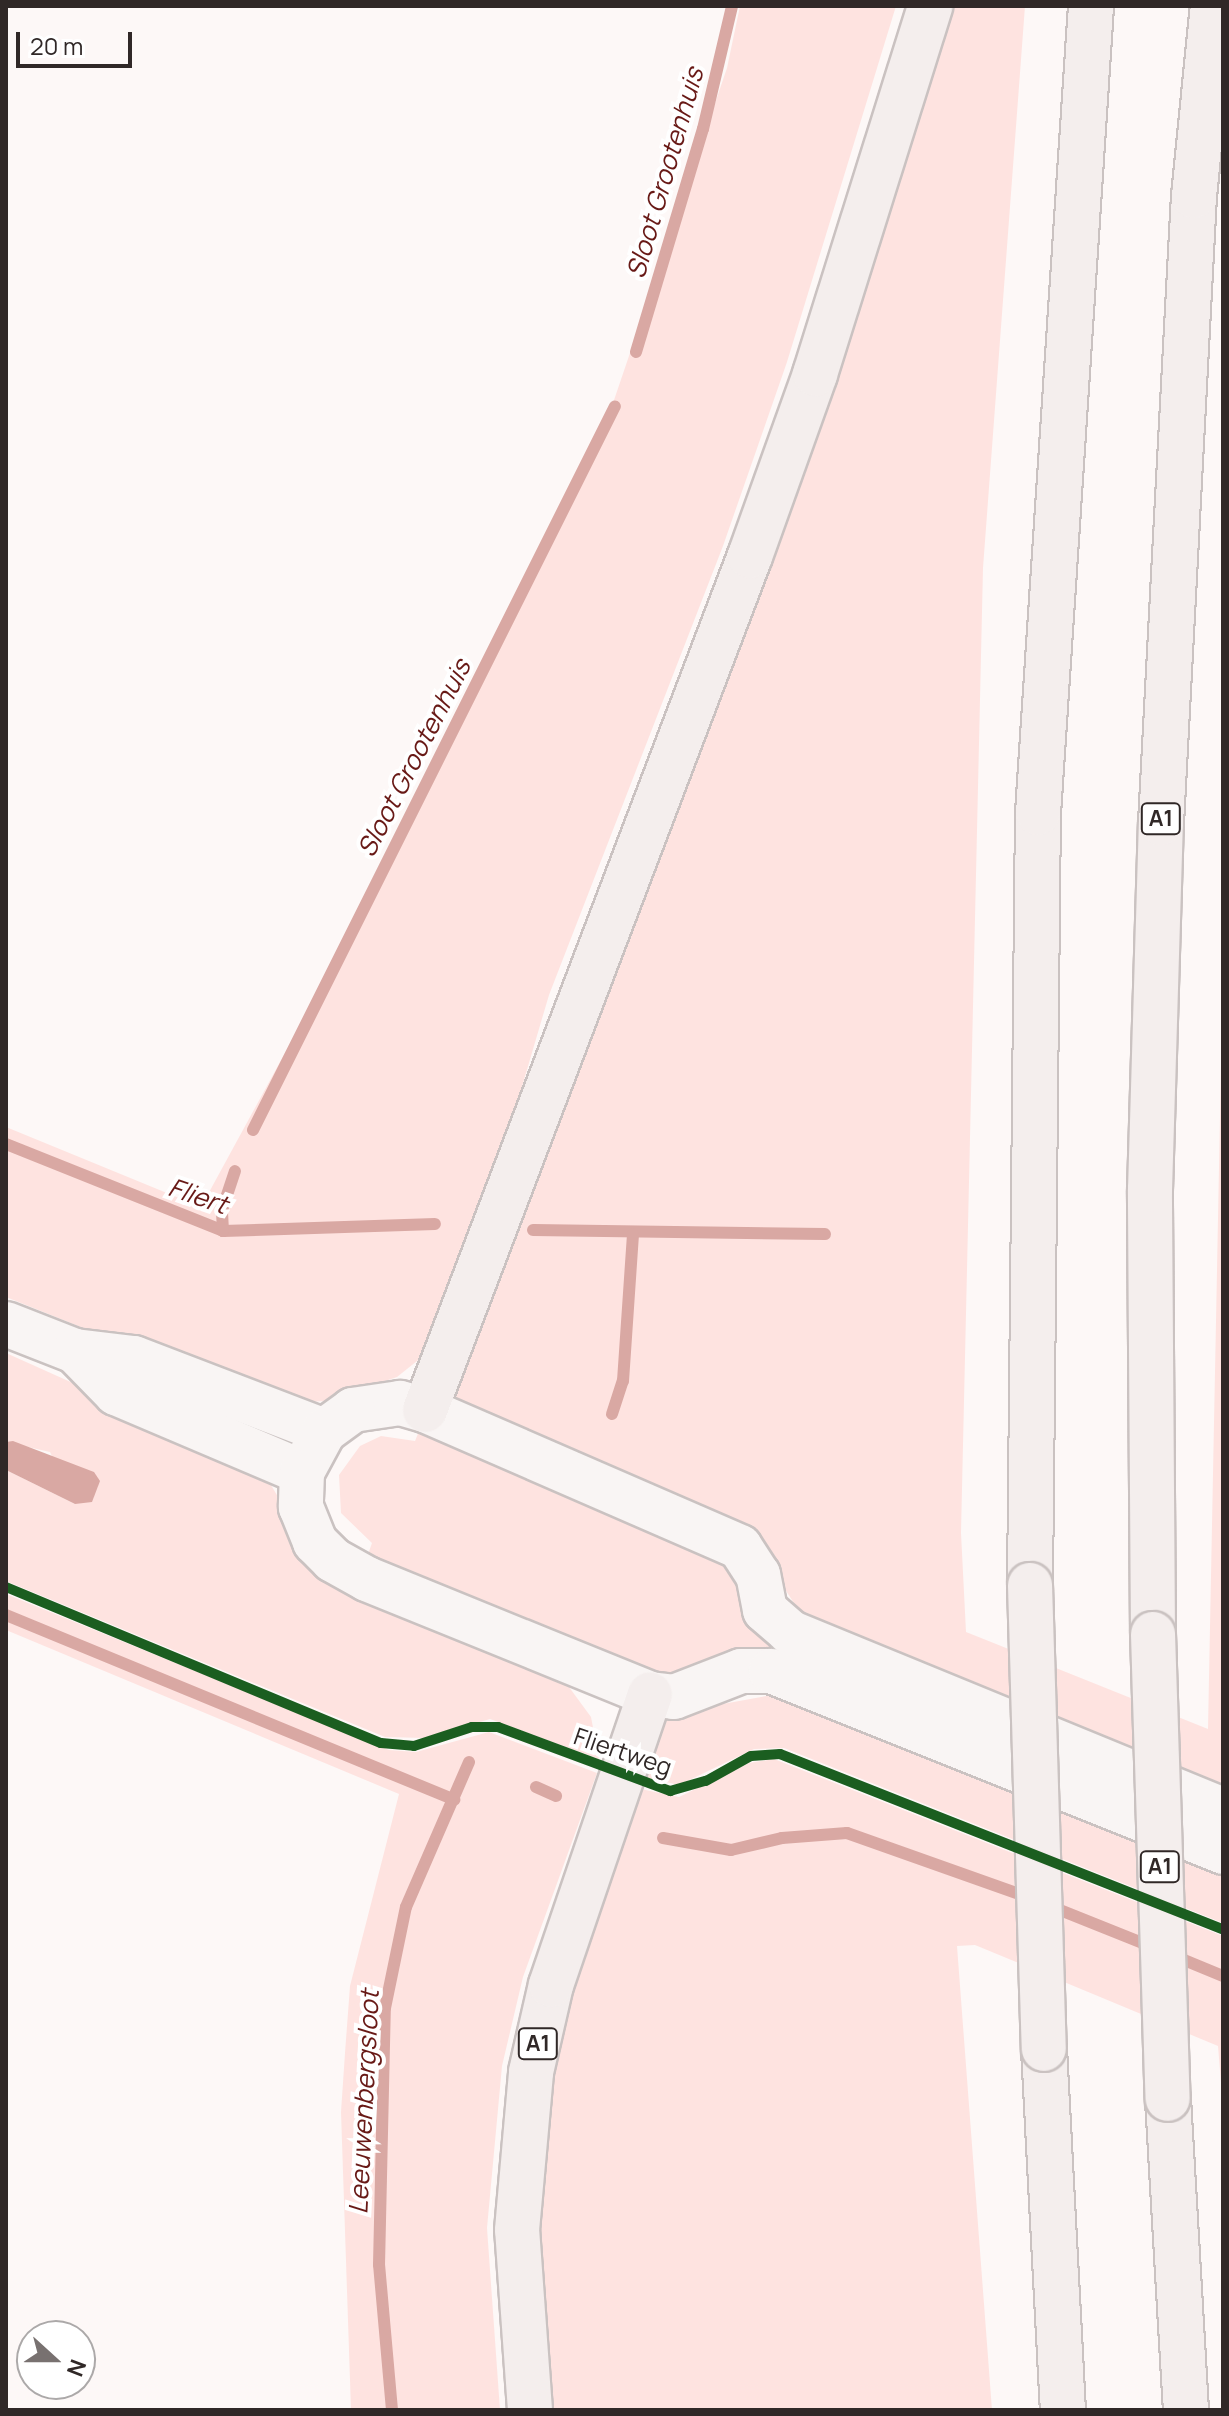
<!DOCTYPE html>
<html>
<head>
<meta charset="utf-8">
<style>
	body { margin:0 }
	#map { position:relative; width:1229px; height:2416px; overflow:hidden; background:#fdf8f7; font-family:Manrope,sans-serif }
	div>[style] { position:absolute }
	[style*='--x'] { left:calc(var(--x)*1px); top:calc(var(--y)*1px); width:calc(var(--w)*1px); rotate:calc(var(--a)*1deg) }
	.green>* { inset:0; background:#fee3e0 }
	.water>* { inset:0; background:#d9a8a3 }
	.stream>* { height:12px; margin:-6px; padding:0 6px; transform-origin:6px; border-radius:6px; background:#d9a8a3 }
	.roads { filter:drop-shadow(2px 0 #cac2c1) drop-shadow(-2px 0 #cac2c1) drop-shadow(0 2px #cac2c1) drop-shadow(0 -2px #cac2c1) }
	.major>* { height:44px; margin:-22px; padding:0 22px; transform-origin:22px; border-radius:22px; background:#f9f5f4 }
	.highway>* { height:44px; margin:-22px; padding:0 22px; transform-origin:22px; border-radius:22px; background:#f4eeed }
	.bridges { filter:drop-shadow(2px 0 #cac2c1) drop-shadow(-2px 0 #cac2c1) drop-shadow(0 2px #cac2c1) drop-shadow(0 -2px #cac2c1) }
	.highway-bridge>* { height:44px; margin:-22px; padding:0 22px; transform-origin:22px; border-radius:22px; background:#f4eeed }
	.cycleway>* { height:10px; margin:-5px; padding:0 5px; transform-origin:5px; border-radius:5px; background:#1b5e20 }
	span { translate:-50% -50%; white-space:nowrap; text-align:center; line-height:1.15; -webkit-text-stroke:8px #fff; paint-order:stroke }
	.shield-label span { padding:2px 6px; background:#fff; border:2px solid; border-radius:6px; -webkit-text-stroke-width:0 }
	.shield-label { font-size:22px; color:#302827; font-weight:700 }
	.street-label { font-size:24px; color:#302827 }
	.water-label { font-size:26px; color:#681916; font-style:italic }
	.frame { position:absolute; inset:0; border:8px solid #302827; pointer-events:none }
	.north { position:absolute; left:16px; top:2320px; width:80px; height:80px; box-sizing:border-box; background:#fff; border:2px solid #aca9a9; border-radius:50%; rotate:111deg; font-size:22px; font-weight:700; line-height:32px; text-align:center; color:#302827 }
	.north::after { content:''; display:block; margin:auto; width:28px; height:36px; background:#787170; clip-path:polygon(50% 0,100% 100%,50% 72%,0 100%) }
	.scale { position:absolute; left:16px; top:32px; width:116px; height:36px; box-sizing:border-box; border:4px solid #302827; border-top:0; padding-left:10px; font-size:24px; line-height:28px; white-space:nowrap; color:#302827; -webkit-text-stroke:6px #fff; paint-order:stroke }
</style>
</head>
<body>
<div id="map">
	<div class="green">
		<i style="clip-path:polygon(740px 6px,896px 6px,787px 362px,723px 546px,549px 995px,482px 1222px,437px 1345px,397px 1377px,327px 1401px,304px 1402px,118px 1342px,6px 1297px,6px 1127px,201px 1207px,416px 812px,613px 403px,727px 68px)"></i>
		<i style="clip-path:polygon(945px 6px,1025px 6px,983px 568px,961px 1533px,966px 1632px,1208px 1729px,1223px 964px,1223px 1800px,846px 1643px,799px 1611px,744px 1525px,447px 1399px)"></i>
		<i style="clip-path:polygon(6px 1353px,162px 1423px,268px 1480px,284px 1507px,569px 1687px,591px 1717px,599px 1759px,490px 1719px,425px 1738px,385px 1737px,6px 1581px,6px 1470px,75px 1504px,50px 1452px,6px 1442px)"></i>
		<i style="clip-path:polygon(422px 1424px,720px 1547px,751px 1598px,1223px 1823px,765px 1653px,671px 1682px,366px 1560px,372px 1543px,341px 1513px,339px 1475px,360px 1446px,381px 1436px,415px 1441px)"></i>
		<i style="clip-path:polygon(6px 1594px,389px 1750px,416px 1752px,489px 1732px,597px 1773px,523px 1977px,502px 2066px,487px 2228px,500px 2410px,351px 2410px,341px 2112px,345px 2053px,350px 1986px,399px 1794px,6px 1630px)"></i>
		<i style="clip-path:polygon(772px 1695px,1223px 1866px,1223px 1923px,784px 1748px,754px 1749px,679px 1785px,640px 1776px,662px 1715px)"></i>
		<i style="clip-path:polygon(774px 1759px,1223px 1936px,1223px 2107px,1218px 2046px,975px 1945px,957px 1946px,992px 2410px,544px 2410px,536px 2153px,568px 1989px,636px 1788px,679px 1797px,749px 1763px)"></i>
	</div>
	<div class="water">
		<i style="clip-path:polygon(13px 1441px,94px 1472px,100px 1481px,92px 1502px,75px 1504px,6px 1470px,6px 1442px)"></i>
	</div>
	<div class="stream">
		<i style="--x:636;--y:352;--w:233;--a:-73.3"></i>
		<i style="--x:703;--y:129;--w:126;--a:-76.7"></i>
		<i style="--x:253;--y:1130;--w:809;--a:-63.43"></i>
		<i style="--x:6;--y:1144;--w:234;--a:21.8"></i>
		<i style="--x:223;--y:1231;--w:212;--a:-1.9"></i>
		<i style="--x:533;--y:1230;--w:292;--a:0.8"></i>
		<i style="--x:223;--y:1231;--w:21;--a:-93"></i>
		<i style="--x:222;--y:1210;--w:41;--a:-71.6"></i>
		<i style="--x:612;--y:1414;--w:35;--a:-72"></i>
		<i style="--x:623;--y:1381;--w:147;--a:-86.1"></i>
		<i style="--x:6;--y:1615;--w:485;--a:22.4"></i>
		<i style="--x:536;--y:1787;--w:22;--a:24"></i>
		<i style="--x:663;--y:1838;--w:69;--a:10"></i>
		<i style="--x:731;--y:1850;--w:52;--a:-13.2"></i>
		<i style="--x:782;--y:1838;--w:65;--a:-4.4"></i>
		<i style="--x:847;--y:1833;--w:197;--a:19.5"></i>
		<i style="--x:1050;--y:1906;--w:113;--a:21.8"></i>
		<i style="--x:1172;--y:1955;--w:55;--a:22.4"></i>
		<i style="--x:392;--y:2410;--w:146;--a:-95.1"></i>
		<i style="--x:379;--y:2265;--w:257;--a:-88.7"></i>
		<i style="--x:385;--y:2008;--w:103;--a:-78.3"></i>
		<i style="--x:406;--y:1907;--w:158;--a:-66.5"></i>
	</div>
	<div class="roads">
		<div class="major">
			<i style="--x:6;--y:1324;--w:74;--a:21.4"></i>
			<i style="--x:75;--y:1351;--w:59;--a:6.8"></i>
			<i style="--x:134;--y:1358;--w:204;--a:21"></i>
			<i style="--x:75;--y:1351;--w:59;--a:45.7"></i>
			<i style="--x:116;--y:1393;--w:202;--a:23"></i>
			<i style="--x:1223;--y:1810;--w:468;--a:-157.7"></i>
			<i style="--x:790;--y:1632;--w:33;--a:-139"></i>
			<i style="--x:765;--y:1610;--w:36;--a:-101"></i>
			<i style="--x:758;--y:1575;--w:33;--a:-123"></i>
			<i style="--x:740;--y:1547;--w:344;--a:-156.5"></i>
			<i style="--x:425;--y:1410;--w:26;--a:-164"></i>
			<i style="--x:400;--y:1403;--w:48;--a:171.5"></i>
			<i style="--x:353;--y:1410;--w:36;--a:144"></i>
			<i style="--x:324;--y:1431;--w:47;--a:118.2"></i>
			<i style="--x:302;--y:1472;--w:35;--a:92"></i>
			<i style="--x:301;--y:1507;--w:38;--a:68"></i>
			<i style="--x:315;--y:1542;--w:25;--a:45"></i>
			<i style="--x:333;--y:1560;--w:39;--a:29"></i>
			<i style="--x:367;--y:1579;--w:305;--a:22.1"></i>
			<i style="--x:650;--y:1694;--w:24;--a:7"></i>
			<i style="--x:674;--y:1697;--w:72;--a:-21.2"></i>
			<i style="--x:741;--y:1671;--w:30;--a:0"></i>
			<i style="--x:771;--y:1671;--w:487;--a:21.8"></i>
		</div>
		<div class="highway">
			<i style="--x:425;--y:1410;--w:914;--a:-69.17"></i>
			<i style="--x:750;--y:556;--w:193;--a:-70.3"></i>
			<i style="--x:815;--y:374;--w:386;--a:-72.6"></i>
			<i style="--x:1030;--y:1585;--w:772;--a:-89.41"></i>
			<i style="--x:1038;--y:813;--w:809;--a:-86.24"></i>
			<i style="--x:1153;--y:1634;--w:444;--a:-90.4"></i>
			<i style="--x:1150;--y:1190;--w:367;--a:-88.3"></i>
			<i style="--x:1161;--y:823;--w:628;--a:-86.99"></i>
			<i style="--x:1194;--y:196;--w:191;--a:-84.3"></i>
			<i style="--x:1044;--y:2049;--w:361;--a:87"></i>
			<i style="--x:1168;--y:2099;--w:312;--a:86.7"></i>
			<i style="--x:530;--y:2410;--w:180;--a:-94.1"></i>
			<i style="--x:517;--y:2230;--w:159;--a:-84.9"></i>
			<i style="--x:531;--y:2072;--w:89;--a:-77.1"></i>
			<i style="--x:551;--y:1985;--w:307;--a:-71.2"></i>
		</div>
	</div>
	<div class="bridges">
		<div class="highway-bridge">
			<i style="--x:1030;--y:1585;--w:464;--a:88.3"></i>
			<i style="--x:1153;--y:1634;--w:465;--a:88.2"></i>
		</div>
	</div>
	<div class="cycleway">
		<i style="--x:6;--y:1587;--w:406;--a:22.6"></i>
		<i style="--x:381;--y:1743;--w:33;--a:5"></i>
		<i style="--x:414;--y:1746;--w:61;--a:-18.1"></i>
		<i style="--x:472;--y:1727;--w:26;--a:0"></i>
		<i style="--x:498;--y:1727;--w:184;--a:20.4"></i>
		<i style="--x:670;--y:1791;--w:37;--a:-16"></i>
		<i style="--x:706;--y:1781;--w:51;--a:-29.1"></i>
		<i style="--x:751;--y:1756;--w:29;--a:-4"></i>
		<i style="--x:780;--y:1754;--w:476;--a:21.6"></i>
	</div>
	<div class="shield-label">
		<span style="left:1161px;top:819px">A1</span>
		<span style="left:1160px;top:1867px">A1</span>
		<span style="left:538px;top:2044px">A1</span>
	</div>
	<div class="street-label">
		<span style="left:623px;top:1751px;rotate:19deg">Fliertweg</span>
	</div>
	<div class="water-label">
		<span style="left:665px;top:173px;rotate:-74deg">Sloot Grootenhuis</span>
		<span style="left:414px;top:758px;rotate:-63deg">Sloot Grootenhuis</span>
		<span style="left:198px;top:1196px;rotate:19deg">Fliert</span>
		<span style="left:364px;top:2102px;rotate:-87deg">Leeuwenbergsloot</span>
	</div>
	<div class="frame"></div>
	<div class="north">N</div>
	<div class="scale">20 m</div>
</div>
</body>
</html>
